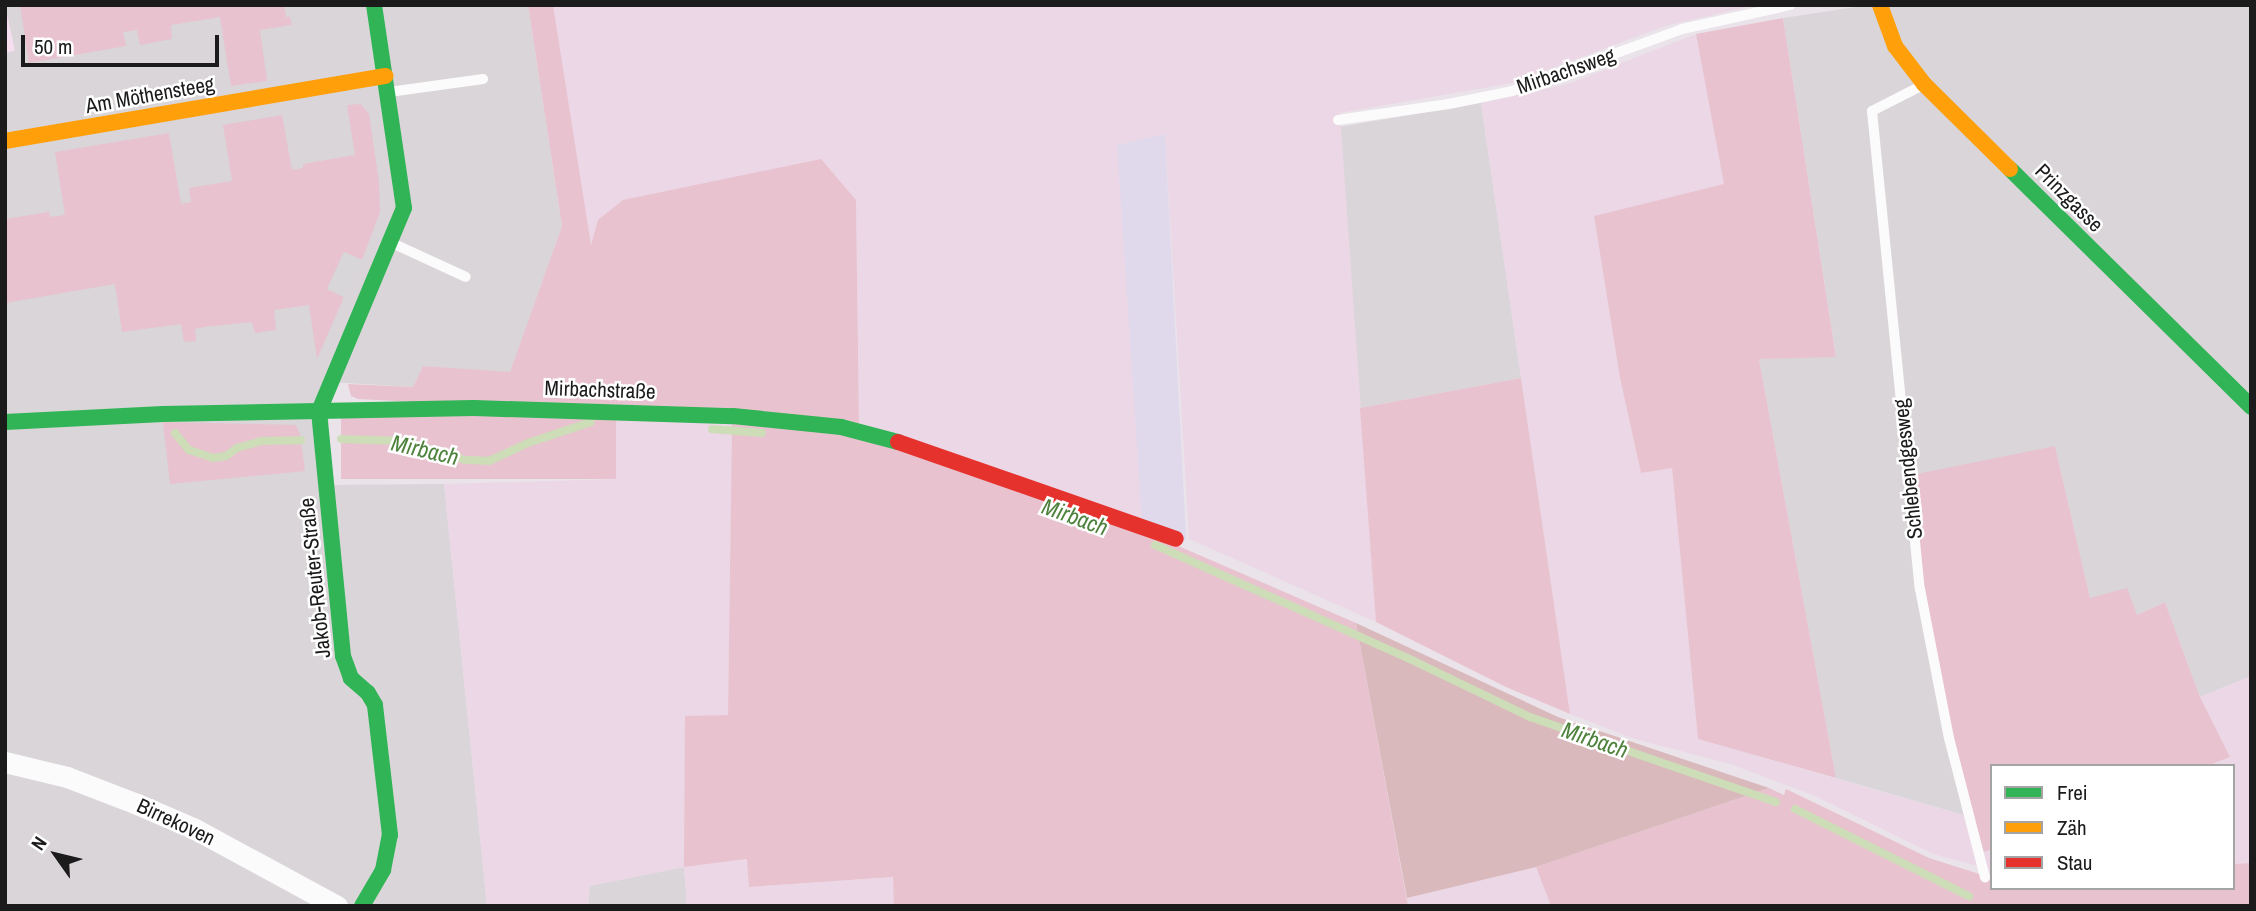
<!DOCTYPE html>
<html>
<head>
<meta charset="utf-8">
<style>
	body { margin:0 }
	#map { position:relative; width:2256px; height:911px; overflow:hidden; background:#eae4ea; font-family:"Archivo Narrow",sans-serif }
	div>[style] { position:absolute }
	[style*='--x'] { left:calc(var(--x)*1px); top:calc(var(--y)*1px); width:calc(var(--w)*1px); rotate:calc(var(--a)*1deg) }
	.residential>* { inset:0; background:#d9d5d9 }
	.commercial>* { inset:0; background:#e0d9ec; transform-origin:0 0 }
	.education>* { inset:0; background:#f5def0 }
	.farmland>* { inset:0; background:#ebd7e6 }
	.grass>* { inset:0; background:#e8c2ce; transform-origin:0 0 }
	.forest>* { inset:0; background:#dab9bd }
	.parking>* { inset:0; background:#d8d6d8; transform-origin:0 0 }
	.stream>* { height:8px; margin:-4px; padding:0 4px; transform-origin:4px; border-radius:4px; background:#cdddb8 }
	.lane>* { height:10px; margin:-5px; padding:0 5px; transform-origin:5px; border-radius:5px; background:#fcfbfc }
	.street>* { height:21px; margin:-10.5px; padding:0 10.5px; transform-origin:10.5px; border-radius:10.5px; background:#fcfbfc }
	.fast>* { height:16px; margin:-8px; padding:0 8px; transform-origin:8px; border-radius:8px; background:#30b455 }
	.slow>* { height:16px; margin:-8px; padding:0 8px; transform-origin:8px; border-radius:8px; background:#ff9f0a }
	.jam>* { height:16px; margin:-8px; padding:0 8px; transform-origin:8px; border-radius:8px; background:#e5322d }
	span { translate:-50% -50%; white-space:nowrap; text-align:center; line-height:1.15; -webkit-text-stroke:5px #fff; paint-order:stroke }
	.street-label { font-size:21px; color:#1b1b1b }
	.water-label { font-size:23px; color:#4e823c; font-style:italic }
	.frame { position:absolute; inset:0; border:7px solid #1b1b1b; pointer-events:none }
	.legend { position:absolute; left:1990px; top:764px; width:245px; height:126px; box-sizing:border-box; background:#fff; border:2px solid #a4a4a4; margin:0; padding:9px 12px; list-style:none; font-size:21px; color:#1b1b1b }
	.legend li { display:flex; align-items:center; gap:14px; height:35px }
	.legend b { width:35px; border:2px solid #a4a4a4 }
	.north { position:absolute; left:21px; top:820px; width:70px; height:70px; -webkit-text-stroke:5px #fff; paint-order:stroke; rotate:304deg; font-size:19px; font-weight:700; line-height:28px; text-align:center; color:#1b1b1b }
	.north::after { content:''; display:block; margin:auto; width:24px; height:32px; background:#1b1b1b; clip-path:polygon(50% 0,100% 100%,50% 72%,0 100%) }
	.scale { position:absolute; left:21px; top:35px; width:198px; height:32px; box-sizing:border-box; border:4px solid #1b1b1b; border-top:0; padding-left:9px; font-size:21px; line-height:24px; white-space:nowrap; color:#1b1b1b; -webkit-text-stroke:5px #fff; paint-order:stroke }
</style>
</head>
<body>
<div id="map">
	<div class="residential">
		<i style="clip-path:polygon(5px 5px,528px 5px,562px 226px,510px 373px,423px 366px,413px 387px,330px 382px,326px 485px,444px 484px,487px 906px,5px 906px)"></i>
		<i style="clip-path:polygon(1869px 5px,2251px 5px,2251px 676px,2200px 697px,2165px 602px,2137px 615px,2090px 598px,2055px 446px,1967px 816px,1836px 778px,1759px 359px,1836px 356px,1783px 18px)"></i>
		<i style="clip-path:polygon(1481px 103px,1521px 378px,1360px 408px,1339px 127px)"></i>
		<i style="clip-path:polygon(684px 867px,687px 906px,588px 906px,589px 886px)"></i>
	</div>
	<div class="commercial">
		<i style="left:1165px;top:134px;width:406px;height:49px;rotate:87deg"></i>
	</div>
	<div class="education">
		<i style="clip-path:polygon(5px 5px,15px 51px,5px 53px)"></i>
	</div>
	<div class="farmland">
		<i style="clip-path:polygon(553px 5px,1756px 5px,1665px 26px,1512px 83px,1340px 113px,1376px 622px,1189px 539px,1165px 134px,1117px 145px,1142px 521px,859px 425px,856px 200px,591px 247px)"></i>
		<i style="clip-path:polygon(1696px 34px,1725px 184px,1594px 216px,1620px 378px,1641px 473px,1672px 467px,1698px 739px,1967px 816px,1979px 854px,1992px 849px,1992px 878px,1985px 877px,1981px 867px,1933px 854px,1815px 796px,1733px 765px,1632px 738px,1570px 714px,1481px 103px,1568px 84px)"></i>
		<i style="clip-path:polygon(616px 416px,732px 422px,728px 715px,685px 717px,685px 867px,748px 859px,749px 887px,894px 877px,894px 906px,687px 906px,684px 867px,590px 886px,588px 906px,487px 906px,444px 484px,616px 479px)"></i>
		<i style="clip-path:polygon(2251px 676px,2251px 863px,2233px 864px,2233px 766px,2207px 766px,2230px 757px,2200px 697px)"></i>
		<i style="clip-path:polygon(1536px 867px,1551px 906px,1408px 906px,1407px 898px)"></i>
	</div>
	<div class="grass">
		<i style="clip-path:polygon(20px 5px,284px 6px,286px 17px,290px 17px,292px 25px,260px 30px,267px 81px,231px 86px,220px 17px,171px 25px,172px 39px,140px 45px,137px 30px,123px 32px,126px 46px,29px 63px)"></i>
		<i style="clip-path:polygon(528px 5px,553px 5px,591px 245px,598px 220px,623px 200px,821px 159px,856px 200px,859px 425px,358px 399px,351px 396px,348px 384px,413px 387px,423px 366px,510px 372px,562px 226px)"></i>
		<i style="clip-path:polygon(1783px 18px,1836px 357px,1759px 359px,1836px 778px,1698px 739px,1672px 468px,1641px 473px,1620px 378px,1594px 216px,1724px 184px,1696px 34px)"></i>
		<i style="clip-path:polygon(361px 104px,369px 114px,379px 182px,380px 212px,362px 260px,344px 252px,327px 289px,344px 297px,317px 359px,309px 305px,274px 310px,276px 330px,255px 333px,252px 322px,204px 327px,195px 329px,196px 341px,184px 342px,181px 324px,122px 332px,115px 284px,5px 303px,5px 219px,49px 212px,50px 217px,65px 215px,55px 152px,169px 133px,181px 204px,191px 202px,189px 188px,232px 181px,223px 125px,282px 115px,292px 170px,303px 168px,303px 164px,355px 155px,347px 105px)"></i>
		<i style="clip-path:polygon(1521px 378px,1570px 714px,1506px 687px,1376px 622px,1360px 408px)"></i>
		<i style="left:616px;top:416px;width:63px;height:275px;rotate:90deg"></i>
		<i style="clip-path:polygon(163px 422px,296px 425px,300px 434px,305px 471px,170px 484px)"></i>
		<i style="clip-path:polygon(732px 422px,854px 433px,1169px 542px,1356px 623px,1408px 906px,894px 906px,893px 877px,749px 887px,747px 859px,684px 867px,685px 716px,728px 715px)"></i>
		<i style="clip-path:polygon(2055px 446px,2090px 598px,2127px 588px,2137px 615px,2165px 602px,2200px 697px,2230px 757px,2207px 766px,1992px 766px,1992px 849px,1979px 854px,1949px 738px,1907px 476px)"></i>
		<i style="clip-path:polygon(1769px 788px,1784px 795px,1786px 789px,1929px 858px,1992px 878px,1992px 888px,2233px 888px,2233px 864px,2251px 863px,2251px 906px,1551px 906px,1536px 867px)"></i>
	</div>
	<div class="forest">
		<i style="clip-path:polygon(1356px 623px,1558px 717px,1769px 788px,1536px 867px,1407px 898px)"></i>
	</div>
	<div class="parking">
		<i style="left:344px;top:252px;width:20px;height:41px;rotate:24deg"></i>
	</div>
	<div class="stream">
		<i style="--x:712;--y:429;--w:50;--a:4.6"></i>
		<i style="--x:175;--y:433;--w:22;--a:51"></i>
		<i style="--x:189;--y:450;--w:25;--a:18"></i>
		<i style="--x:213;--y:458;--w:13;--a:-9"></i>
		<i style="--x:226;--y:456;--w:14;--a:-36"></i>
		<i style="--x:237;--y:448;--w:26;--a:-16"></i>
		<i style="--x:262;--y:441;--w:39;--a:-1"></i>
		<i style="--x:341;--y:439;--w:63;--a:1.8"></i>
		<i style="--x:404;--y:441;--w:64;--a:17.3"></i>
		<i style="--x:465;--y:460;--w:24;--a:2"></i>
		<i style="--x:489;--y:461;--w:43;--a:-24.8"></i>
		<i style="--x:528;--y:443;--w:66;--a:-18.4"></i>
		<i style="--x:1155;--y:545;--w:286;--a:24.1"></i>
		<i style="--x:1416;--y:662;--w:127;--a:25.8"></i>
		<i style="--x:1530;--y:717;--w:260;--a:19.1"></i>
		<i style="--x:1795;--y:809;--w:195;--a:26.6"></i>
	</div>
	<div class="lane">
		<i style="--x:1923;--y:85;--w:57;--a:153"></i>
		<i style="--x:1872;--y:111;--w:480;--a:84.3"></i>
		<i style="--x:1920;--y:589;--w:152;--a:79"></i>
		<i style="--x:1949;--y:738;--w:144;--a:75.5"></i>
		<i style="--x:389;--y:92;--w:95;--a:-7.9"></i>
		<i style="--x:1338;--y:120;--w:112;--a:-8.2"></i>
		<i style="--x:1449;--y:104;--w:64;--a:-11.7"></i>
		<i style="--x:1512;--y:91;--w:181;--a:-20"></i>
		<i style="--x:1682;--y:29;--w:111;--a:-12.5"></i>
		<i style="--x:392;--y:243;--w:81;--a:24.7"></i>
	</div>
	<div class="street">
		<i style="--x:5;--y:762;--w:64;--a:13.6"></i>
		<i style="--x:67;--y:777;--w:75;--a:21.1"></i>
		<i style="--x:137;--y:804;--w:63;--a:23.3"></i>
		<i style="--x:195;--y:829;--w:162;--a:28.5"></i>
	</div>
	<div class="fast">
		<i style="--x:2010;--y:169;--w:339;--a:44.6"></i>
		<i style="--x:5;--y:422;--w:158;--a:-2.9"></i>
		<i style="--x:163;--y:414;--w:311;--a:-1.1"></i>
		<i style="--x:474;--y:408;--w:259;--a:1.8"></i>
		<i style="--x:733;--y:416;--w:109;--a:5.8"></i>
		<i style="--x:841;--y:427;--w:59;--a:14.7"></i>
		<i style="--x:362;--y:906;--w:42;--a:-59.7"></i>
		<i style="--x:383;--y:870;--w:36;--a:-79"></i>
		<i style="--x:390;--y:835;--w:131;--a:-96.6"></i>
		<i style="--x:375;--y:705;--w:14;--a:-120"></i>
		<i style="--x:368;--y:693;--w:23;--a:-139"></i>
		<i style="--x:351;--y:678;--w:23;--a:-110"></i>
		<i style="--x:343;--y:656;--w:246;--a:-95.6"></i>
		<i style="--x:319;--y:411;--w:220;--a:-67.3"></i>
		<i style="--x:404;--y:208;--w:205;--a:-98.4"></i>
	</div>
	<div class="slow">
		<i style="--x:1880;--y:5;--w:44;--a:69.9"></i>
		<i style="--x:1895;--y:46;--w:48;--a:52.7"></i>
		<i style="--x:1924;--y:84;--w:121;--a:44.7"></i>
		<i style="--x:5;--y:141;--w:386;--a:-9.7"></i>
	</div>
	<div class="jam">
		<i style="--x:898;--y:442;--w:294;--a:19.2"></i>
	</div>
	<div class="street-label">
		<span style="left:1566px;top:71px;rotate:-19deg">Mirbachsweg</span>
		<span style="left:150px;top:95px;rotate:-10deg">Am Möthensteeg</span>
		<span style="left:2069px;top:198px;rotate:45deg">Prinzgasse</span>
		<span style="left:600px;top:390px;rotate:2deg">Mirbachstraße</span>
		<span style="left:1908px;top:469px;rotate:-96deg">Schlebendgesweg</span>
		<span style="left:315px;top:578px;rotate:-96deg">Jakob-Reuter-Straße</span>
		<span style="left:176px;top:822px;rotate:25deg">Birrekoven</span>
	</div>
	<div class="water-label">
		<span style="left:425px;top:450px;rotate:13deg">Mirbach</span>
		<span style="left:1075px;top:517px;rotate:20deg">Mirbach</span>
		<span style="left:1595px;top:740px;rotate:19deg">Mirbach</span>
	</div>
	<div class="frame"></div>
	<ul class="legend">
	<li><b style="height:9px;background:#30b455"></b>Frei</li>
	<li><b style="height:9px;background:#ff9f0a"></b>Zäh</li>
	<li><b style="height:9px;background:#e5322d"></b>Stau</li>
	</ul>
	<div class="north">N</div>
	<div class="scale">50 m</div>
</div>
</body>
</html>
